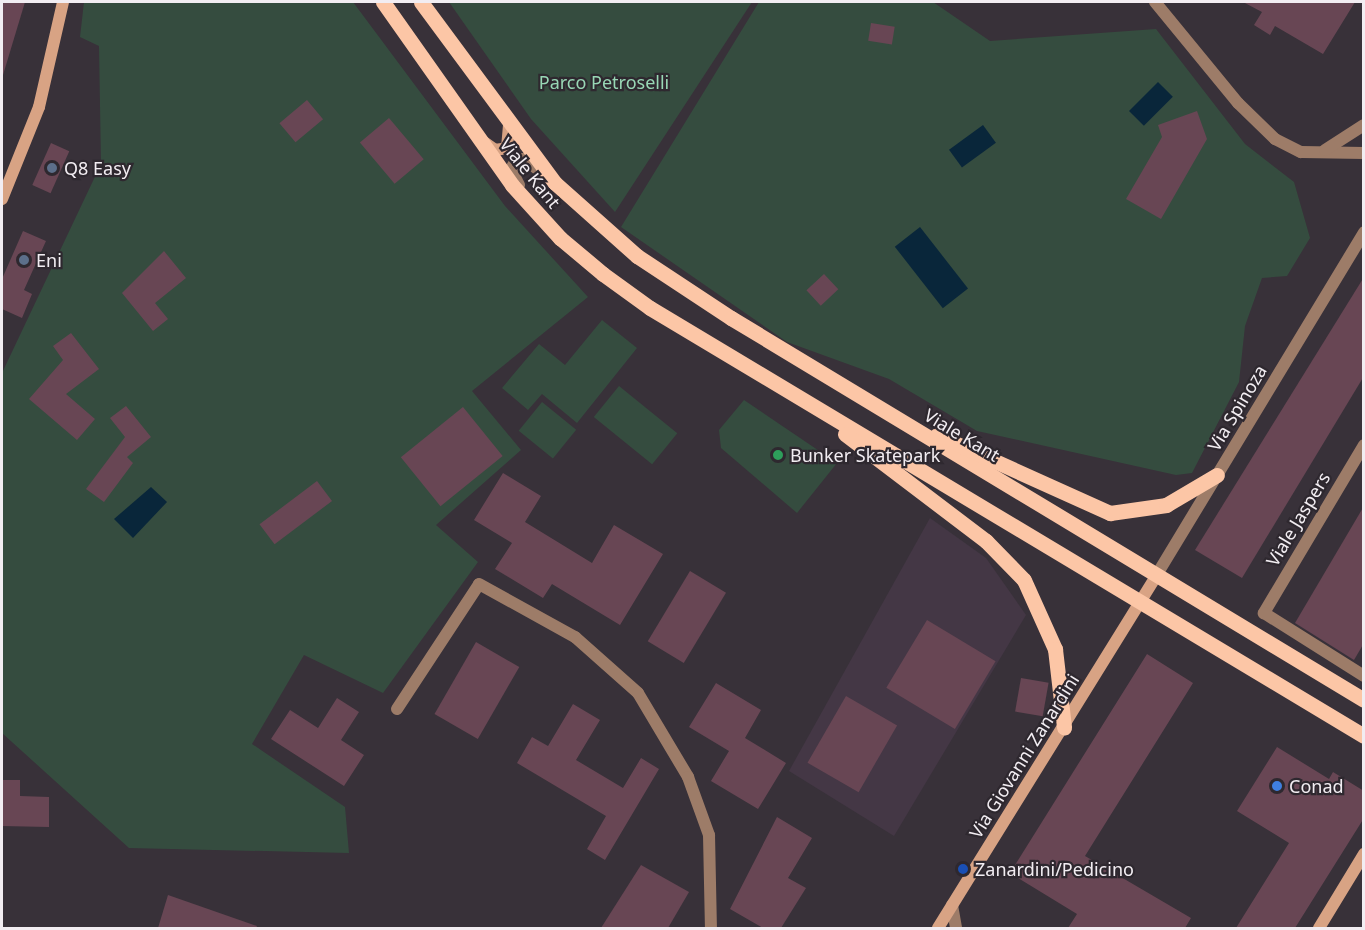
<!DOCTYPE html>
<html>
<head>
<meta charset="utf-8">
<style>
	body { margin:0 }
	#map { position:relative; width:1365px; height:930px; overflow:hidden; background:#383139; font-family:"Noto Sans",sans-serif }
	div>[style] { position:absolute }
	[style*='--x'] { left:calc(var(--x)*1px); top:calc(var(--y)*1px); width:calc(var(--w)*1px); rotate:calc(var(--a)*1deg) }
	.education>* { inset:0; background:#443745 }
	.green>* { inset:0; background:#354c3f; transform-origin:0 0 }
	.water>* { inset:0; background:#09263a; transform-origin:0 0 }
	.building>* { inset:0; background:#684654; transform-origin:0 0 }
	.street>* { height:12px; margin:-6px; padding:0 6px; transform-origin:6px; border-radius:6px; background:#9d7c68 }
	.secondary>* { height:12px; margin:-6px; padding:0 6px; transform-origin:6px; border-radius:6px; background:#d8a384 }
	.primary>* { height:15px; margin:-7.5px; padding:0 7.5px; transform-origin:7.5px; border-radius:7.5px; background:#fcc6a6 }
	.dots>* { width:16px; height:16px; translate:-50% -50%; box-sizing:border-box; border:3px solid #2e282f; border-radius:50% }
	span { translate:-50% -50%; white-space:nowrap; text-align:center; line-height:1.15; -webkit-text-stroke:4.5px #2e282f; paint-order:stroke }
	.park-label { font-size:18px; color:#98d7b5 }
	.poi-label { font-size:18px; color:#f2edf2 }
	.left { translate:0 -50%; text-align:left }
	.street-label { font-size:18px; color:#f2edf2 }
	.frame { position:absolute; inset:0; border:3px solid #f2edf2; pointer-events:none }
</style>
</head>
<body>
<div id="map">
	<div class="education">
		<i style="clip-path:polygon(930px 518px,986px 558px,1026px 615px,894px 836px,789px 771px)"></i>
	</div>
	<div class="green">
		<i style="clip-path:polygon(84px 2px,353px 2px,505px 206px,588px 297px,472px 391px,521px 450px,436px 525px,478px 562px,383px 693px,304px 655px,252px 744px,345px 807px,349px 853px,129px 848px,2px 733px,2px 373px,101px 164px,99px 46px,80px 37px)"></i>
		<i style="clip-path:polygon(449px 2px,752px 2px,615px 212px,531px 119px)"></i>
		<i style="clip-path:polygon(759px 2px,933px 2px,990px 41px,1156px 29px,1245px 144px,1294px 182px,1310px 238px,1287px 276px,1262px 278px,1245px 326px,1239px 382px,1192px 473px,1176px 475px,977px 431px,889px 379px,787px 342px,621px 227px)"></i>
		<i style="clip-path:polygon(602px 320px,637px 348px,577px 423px,542px 394px,528px 410px,502px 388px,539px 344px,565px 365px)"></i>
		<i style="left:619px;top:386px;width:75px;height:40px;rotate:39deg"></i>
		<i style="clip-path:polygon(744px 400px,837px 463px,797px 513px,721px 448px,719px 430px)"></i>
		<i style="left:542px;top:402px;width:44px;height:37px;rotate:39deg"></i>
	</div>
	<div class="water">
		<i style="left:1158px;top:82px;width:21px;height:41px;rotate:45deg"></i>
		<i style="left:983px;top:125px;width:22px;height:42px;rotate:54deg"></i>
		<i style="left:920px;top:227px;width:78px;height:32px;rotate:52deg"></i>
		<i style="clip-path:polygon(151px 487px,167px 502px,133px 538px,114px 519px)"></i>
	</div>
	<div class="building">
		<i style="clip-path:polygon(2px 2px,25px 2px,3px 75px,2px 75px)"></i>
		<i style="clip-path:polygon(1243px 2px,1355px 2px,1323px 54px,1275px 26px,1270px 35px,1254px 25px,1262px 12px)"></i>
		<i style="left:871px;top:23px;width:24px;height:18px;rotate:9deg"></i>
		<i style="left:307px;top:100px;width:25px;height:36px;rotate:50deg"></i>
		<i style="clip-path:polygon(1197px 111px,1207px 139px,1161px 219px,1126px 199px,1162px 137px,1158px 125px)"></i>
		<i style="left:389px;top:118px;width:54px;height:38px;rotate:50deg"></i>
		<i style="left:51px;top:143px;width:20px;height:46px;rotate:24deg"></i>
		<i style="clip-path:polygon(23px 231px,46px 241px,24px 290px,32px 294px,22px 318px,2px 309px,2px 279px)"></i>
		<i style="clip-path:polygon(164px 251px,186px 278px,155px 303px,168px 319px,153px 331px,122px 293px)"></i>
		<i style="left:824px;top:274px;width:21px;height:24px;rotate:47deg"></i>
		<i style="clip-path:polygon(1364px 277px,1364px 376px,1242px 578px,1195px 550px)"></i>
		<i style="clip-path:polygon(71px 333px,99px 369px,66px 394px,95px 419px,77px 440px,29px 399px,63px 360px,53px 346px)"></i>
		<i style="clip-path:polygon(126px 406px,151px 437px,127px 457px,133px 463px,104px 502px,86px 489px,125px 437px,110px 418px)"></i>
		<i style="left:463px;top:407px;width:63px;height:80px;rotate:51deg"></i>
		<i style="clip-path:polygon(503px 473px,541px 496px,525px 522px,592px 563px,614px 525px,663px 554px,620px 625px,552px 584px,543px 598px,495px 569px,512px 543px,474px 520px)"></i>
		<i style="left:317px;top:481px;width:25px;height:72px;rotate:53deg"></i>
		<i style="clip-path:polygon(1364px 506px,1364px 643px,1354px 660px,1295px 623px)"></i>
		<i style="left:690px;top:571px;width:42px;height:82px;rotate:31deg"></i>
		<i style="left:927px;top:620px;width:80px;height:79px;rotate:31deg"></i>
		<i style="left:476px;top:642px;width:50px;height:83px;rotate:30deg"></i>
		<i style="clip-path:polygon(1147px 654px,1193px 683px,1085px 856px,1191px 918px,1185px 928px,1068px 928px,1077px 914px,1010px 873px)"></i>
		<i style="left:1021px;top:678px;width:28px;height:34px;rotate:10deg"></i>
		<i style="clip-path:polygon(716px 683px,761px 710px,745px 738px,786px 763px,758px 809px,711px 781px,729px 751px,689px 727px)"></i>
		<i style="left:846px;top:696px;width:59px;height:77px;rotate:30deg"></i>
		<i style="clip-path:polygon(337px 698px,359px 712px,341px 740px,364px 755px,344px 786px,271px 739px,290px 710px,318px 728px)"></i>
		<i style="clip-path:polygon(573px 704px,600px 720px,576px 760px,623px 788px,641px 758px,659px 769px,605px 860px,587px 849px,606px 816px,517px 763px,532px 737px,548px 746px)"></i>
		<i style="clip-path:polygon(1277px 747px,1329px 779px,1333px 772px,1364px 791px,1364px 818px,1295px 928px,1236px 928px,1289px 843px,1237px 811px)"></i>
		<i style="clip-path:polygon(2px 780px,20px 780px,20px 796px,49px 797px,49px 827px,2px 826px)"></i>
		<i style="clip-path:polygon(777px 817px,812px 838px,788px 878px,806px 888px,781px 928px,763px 928px,730px 909px)"></i>
		<i style="clip-path:polygon(641px 865px,689px 892px,668px 928px,601px 928px)"></i>
		<i style="clip-path:polygon(168px 895px,257px 926px,256px 928px,158px 928px)"></i>
	</div>
	<div class="street">
		<i style="--x:1155;--y:2;--w:131;--a:50.6"></i>
		<i style="--x:1238;--y:103;--w:52;--a:44.2"></i>
		<i style="--x:1275;--y:139;--w:29;--a:27"></i>
		<i style="--x:1301;--y:152;--w:63;--a:0.9"></i>
		<i style="--x:1325;--y:150;--w:46;--a:-32.7"></i>
		<i style="--x:519;--y:185;--w:18;--a:-117"></i>
		<i style="--x:511;--y:169;--w:10;--a:-61"></i>
		<i style="--x:516;--y:160;--w:8;--a:-7"></i>
		<i style="--x:524;--y:159;--w:26;--a:37"></i>
		<i style="--x:1364;--y:445;--w:196;--a:120.8"></i>
		<i style="--x:1264;--y:613;--w:118;--a:32.2"></i>
		<i style="--x:1156;--y:576;--w:402;--a:-58.8"></i>
		<i style="--x:397;--y:709;--w:149;--a:-56.7"></i>
		<i style="--x:479;--y:584;--w:110;--a:28.9"></i>
		<i style="--x:575;--y:637;--w:84;--a:41.6"></i>
		<i style="--x:638;--y:693;--w:98;--a:59.2"></i>
		<i style="--x:688;--y:777;--w:62;--a:70.1"></i>
		<i style="--x:709;--y:835;--w:93;--a:88.8"></i>
		<i style="--x:952;--y:905;--w:23;--a:80"></i>
	</div>
	<div class="secondary">
		<i style="--x:484;--y:142;--w:14;--a:36"></i>
		<i style="--x:495;--y:150;--w:12;--a:-9"></i>
		<i style="--x:507;--y:148;--w:24;--a:-85"></i>
		<i style="--x:2;--y:199;--w:99;--a:-68.1"></i>
		<i style="--x:39;--y:107;--w:108;--a:-77.1"></i>
		<i style="--x:938;--y:928;--w:414;--a:-58.2"></i>
		<i style="--x:1319;--y:928;--w:87;--a:-58.7"></i>
	</div>
	<div class="primary">
		<i style="--x:383;--y:2;--w:224;--a:54.8"></i>
		<i style="--x:512;--y:185;--w:72;--a:47.8"></i>
		<i style="--x:560;--y:238;--w:56;--a:39.9"></i>
		<i style="--x:603;--y:274;--w:58;--a:35.9"></i>
		<i style="--x:650;--y:308;--w:832;--a:30.94"></i>
		<i style="--x:421;--y:2;--w:225;--a:53.5"></i>
		<i style="--x:555;--y:183;--w:110;--a:41.7"></i>
		<i style="--x:637;--y:256;--w:113;--a:33.4"></i>
		<i style="--x:731;--y:318;--w:739;--a:31.11"></i>
		<i style="--x:845;--y:434;--w:177;--a:37.2"></i>
		<i style="--x:986;--y:541;--w:54;--a:45.7"></i>
		<i style="--x:1024;--y:580;--w:76;--a:65.8"></i>
		<i style="--x:1055;--y:649;--w:79;--a:83.4"></i>
		<i style="--x:937;--y:435;--w:190;--a:24.3"></i>
		<i style="--x:1110;--y:513;--w:57;--a:-8.1"></i>
		<i style="--x:1166;--y:505;--w:59;--a:-30.5"></i>
	</div>
	<div class="dots">
		<i style="left:52px;top:168px;background:#5c6f8a"></i>
		<i style="left:24px;top:260px;background:#5c6f8a"></i>
		<i style="left:778px;top:455px;background:#2e9e5b"></i>
		<i style="left:1277px;top:786px;background:#3f7fe0"></i>
		<i style="left:963px;top:869px;background:#1a4fb4"></i>
	</div>
	<div class="park-label">
		<span style="left:604px;top:82px">Parco Petroselli</span>
	</div>
	<div class="poi-label">
		<span class="left" style="left:64px;top:168px">Q8 Easy</span>
		<span class="left" style="left:36px;top:260px">Eni</span>
		<span class="left" style="left:790px;top:455px">Bunker Skatepark</span>
		<span class="left" style="left:1289px;top:786px">Conad</span>
		<span class="left" style="left:975px;top:869px">Zanardini/Pedicino</span>
	</div>
	<div class="street-label">
		<span style="left:530px;top:173px;rotate:51deg">Viale Kant</span>
		<span style="left:1237px;top:408px;rotate:-59deg">Via Spinoza</span>
		<span style="left:962px;top:435px;rotate:31deg">Viale Kant</span>
		<span style="left:1298px;top:519px;rotate:-59deg">Viale Jaspers</span>
		<span style="left:1024px;top:756px;rotate:-58deg">Via Giovanni Zanardini</span>
	</div>
	<div class="frame"></div>
</div>
</body>
</html>
